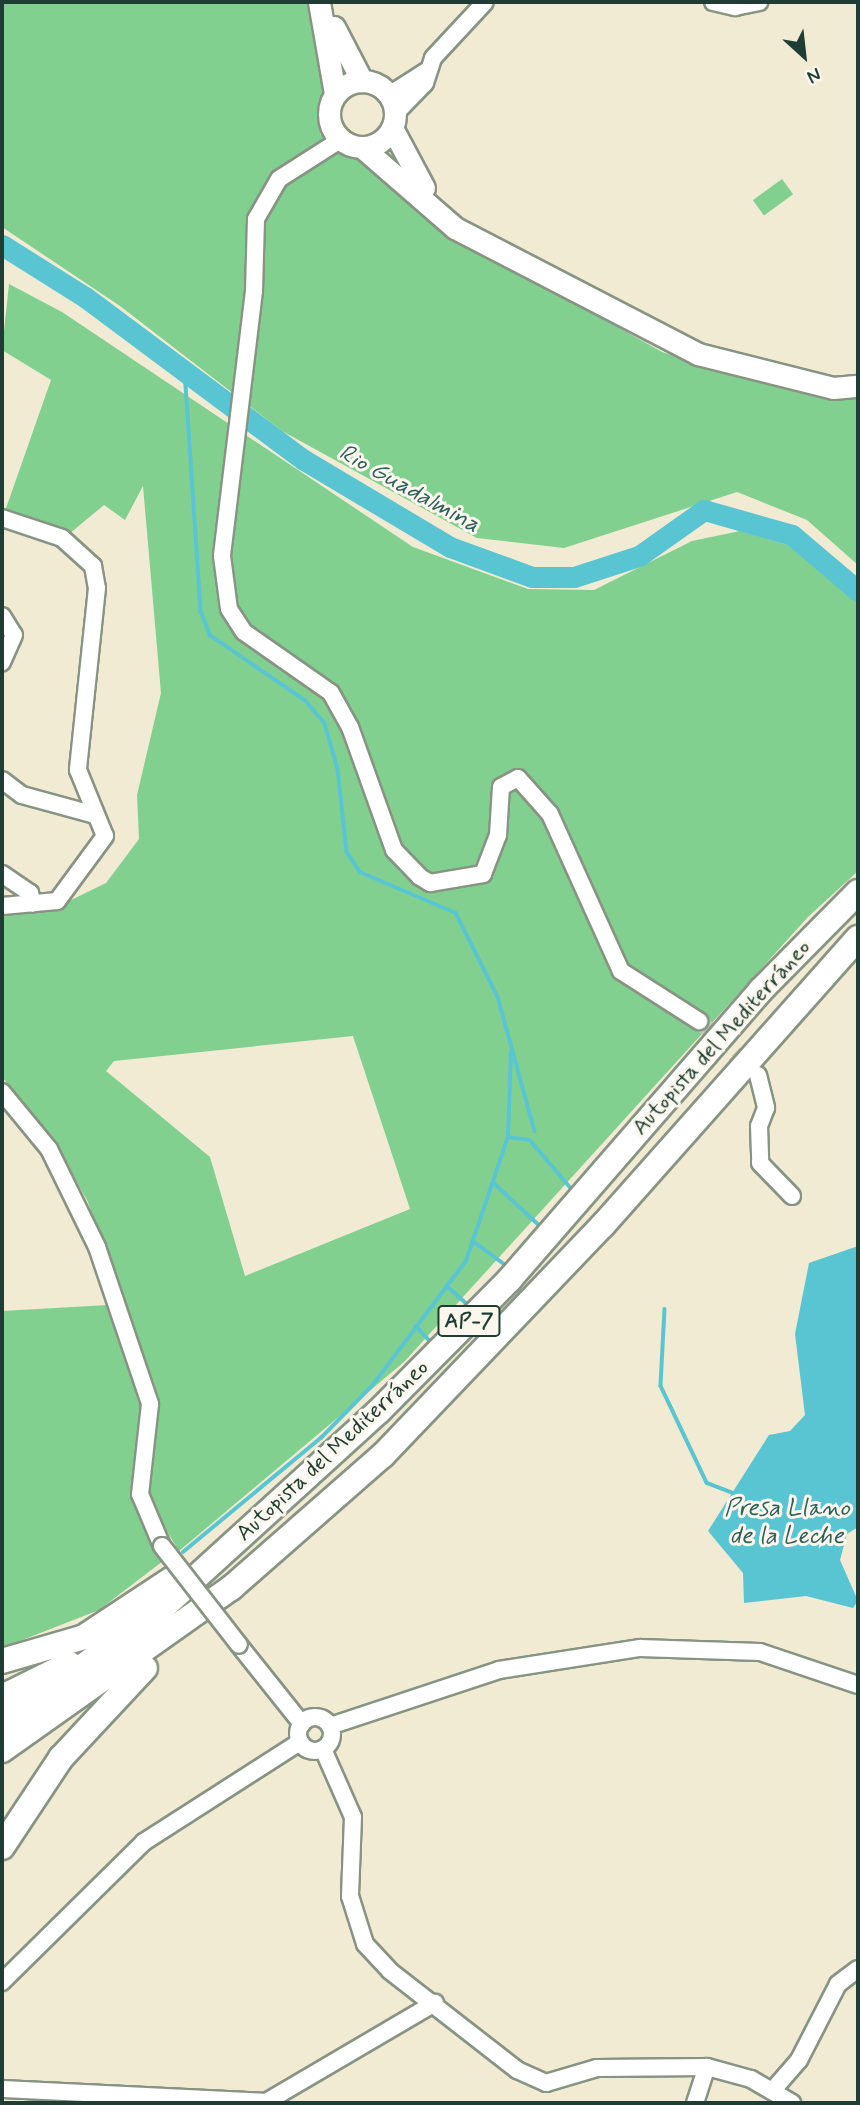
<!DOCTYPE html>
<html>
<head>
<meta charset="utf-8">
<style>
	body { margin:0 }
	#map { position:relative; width:860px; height:2105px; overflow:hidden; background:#f0ebd2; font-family:Mynerve,sans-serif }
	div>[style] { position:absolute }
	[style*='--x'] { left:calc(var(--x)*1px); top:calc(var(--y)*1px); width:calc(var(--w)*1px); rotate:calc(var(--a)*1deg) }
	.green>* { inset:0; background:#81d090; transform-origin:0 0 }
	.water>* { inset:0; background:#59c5d2 }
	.stream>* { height:3.5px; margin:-1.75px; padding:0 1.75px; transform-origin:1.75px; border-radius:1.75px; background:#59c5d2 }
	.river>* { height:21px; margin:-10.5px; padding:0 10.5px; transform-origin:10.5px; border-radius:10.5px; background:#59c5d2 }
	.minor-tunnel>* { height:16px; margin-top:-8px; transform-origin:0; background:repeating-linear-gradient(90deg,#c6c8b2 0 16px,transparent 0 24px) }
	.roads { filter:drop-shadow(2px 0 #889483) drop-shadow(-2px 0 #889483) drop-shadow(0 2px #889483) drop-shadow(0 -2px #889483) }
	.minor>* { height:16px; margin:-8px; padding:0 8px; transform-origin:8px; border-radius:8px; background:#fff }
	.minor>.ring { margin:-8px; padding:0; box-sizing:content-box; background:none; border:16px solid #fff; border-radius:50% }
	.major>* { height:21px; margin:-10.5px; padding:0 10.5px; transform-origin:10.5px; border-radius:10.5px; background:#fff }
	.major>.ring { margin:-10.5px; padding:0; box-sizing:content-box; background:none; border:21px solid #fff; border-radius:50% }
	.highway>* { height:24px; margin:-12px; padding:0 12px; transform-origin:12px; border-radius:12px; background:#fff }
	.bridges { filter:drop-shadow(2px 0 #889483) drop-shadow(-2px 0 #889483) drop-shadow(0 2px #889483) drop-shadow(0 -2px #889483) }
	.minor-bridge>* { height:16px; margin:-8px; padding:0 8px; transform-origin:8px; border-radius:8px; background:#fff }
	span { translate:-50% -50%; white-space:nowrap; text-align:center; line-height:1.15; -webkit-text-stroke:6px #fbf7ec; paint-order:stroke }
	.shield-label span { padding:2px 5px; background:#fbf7ec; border:2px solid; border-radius:5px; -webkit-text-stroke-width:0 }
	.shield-label { font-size:21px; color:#1f3d34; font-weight:700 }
	.street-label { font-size:23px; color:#1f3d34 }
	.water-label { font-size:24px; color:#2e5f5c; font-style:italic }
	.frame { position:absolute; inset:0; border:4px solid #1f3d34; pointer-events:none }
	.north { position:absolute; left:769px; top:21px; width:70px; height:70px; -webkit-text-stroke:5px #fbf7ec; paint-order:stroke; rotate:153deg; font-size:19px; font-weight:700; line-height:28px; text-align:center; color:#1f3d34 }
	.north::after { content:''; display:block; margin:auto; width:24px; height:32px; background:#1f3d34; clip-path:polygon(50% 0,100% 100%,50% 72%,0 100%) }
</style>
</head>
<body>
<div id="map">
	<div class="green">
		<i style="clip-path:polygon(2px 2px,313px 2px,329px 65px,320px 134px,344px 153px,380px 166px,467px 242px,662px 352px,749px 380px,832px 398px,858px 396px,858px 565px,807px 520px,737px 492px,564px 548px,477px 538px,282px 431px,120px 306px,2px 227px)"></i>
		<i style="left:782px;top:179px;width:19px;height:36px;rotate:54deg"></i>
		<i style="clip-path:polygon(evenodd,9px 284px,62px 312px,413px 547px,528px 589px,594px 590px,692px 541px,740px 531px,794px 547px,858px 601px,858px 871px,808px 917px,404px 1362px,179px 1551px,147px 1499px,155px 1421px,88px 1202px,56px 1145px,2px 1077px,2px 911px,65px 903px,106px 883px,139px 839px,137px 795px,161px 693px,143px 486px,125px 520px,104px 505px,69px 534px,4px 514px,51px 380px,2px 350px,9px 284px,353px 1036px,410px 1209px,245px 1276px,210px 1157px,106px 1071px,114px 1061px,353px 1036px)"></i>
		<i style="clip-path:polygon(108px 1305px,141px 1405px,136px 1505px,163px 1561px,99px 1610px,2px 1648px,2px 1311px)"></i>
	</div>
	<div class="water">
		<i style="clip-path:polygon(858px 1246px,858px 1527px,847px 1534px,840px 1560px,858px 1601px,853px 1608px,806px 1596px,744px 1603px,743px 1573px,708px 1531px,769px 1435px,790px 1431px,805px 1415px,795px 1334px,809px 1263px)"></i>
	</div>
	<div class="stream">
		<i style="--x:185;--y:370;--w:242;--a:86.2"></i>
		<i style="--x:201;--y:611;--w:26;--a:69"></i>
		<i style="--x:210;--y:635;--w:116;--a:34.5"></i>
		<i style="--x:306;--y:701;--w:30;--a:50"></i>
		<i style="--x:325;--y:724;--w:47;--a:73.9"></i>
		<i style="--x:338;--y:769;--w:83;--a:83.8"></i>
		<i style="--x:347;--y:852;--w:24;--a:57"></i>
		<i style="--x:360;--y:872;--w:104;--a:23.1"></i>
		<i style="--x:456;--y:913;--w:94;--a:63.4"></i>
		<i style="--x:498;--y:997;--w:139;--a:74.6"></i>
		<i style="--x:508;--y:1137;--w:22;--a:8"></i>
		<i style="--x:530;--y:1140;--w:62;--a:49.6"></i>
		<i style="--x:494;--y:1183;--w:60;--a:43"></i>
		<i style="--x:474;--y:1242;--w:37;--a:36"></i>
		<i style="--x:447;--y:1286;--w:27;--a:42"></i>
		<i style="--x:665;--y:1309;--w:77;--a:93"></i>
		<i style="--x:661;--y:1386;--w:107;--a:64.6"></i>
		<i style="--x:707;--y:1483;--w:30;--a:21"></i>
		<i style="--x:416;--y:1326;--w:21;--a:47"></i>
		<i style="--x:183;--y:1552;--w:179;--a:-39.6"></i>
		<i style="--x:321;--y:1438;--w:73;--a:-45.6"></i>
		<i style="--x:372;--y:1386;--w:156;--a:-53.1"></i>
		<i style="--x:466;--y:1261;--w:131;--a:-71.3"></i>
		<i style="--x:508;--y:1137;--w:84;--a:-88"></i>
	</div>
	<div class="river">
		<i style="--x:2;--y:245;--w:98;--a:32.1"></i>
		<i style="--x:85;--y:297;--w:273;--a:36.7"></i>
		<i style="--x:304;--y:460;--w:170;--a:30.8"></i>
		<i style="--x:450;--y:547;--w:87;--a:20.1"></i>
		<i style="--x:532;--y:577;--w:42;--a:0"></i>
		<i style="--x:574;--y:577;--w:68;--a:-17.9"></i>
		<i style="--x:639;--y:556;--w:80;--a:-35.3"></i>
		<i style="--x:704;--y:510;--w:91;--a:15.9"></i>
		<i style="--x:792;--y:535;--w:87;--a:40.3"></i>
	</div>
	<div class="minor-tunnel">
		<i style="--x:699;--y:1021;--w:71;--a:42.7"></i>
	</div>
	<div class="roads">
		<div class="minor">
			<i style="--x:713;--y:2;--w:23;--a:13"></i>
			<i style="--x:735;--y:7;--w:25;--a:-12"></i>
			<i style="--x:389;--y:95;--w:46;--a:-32.7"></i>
			<i style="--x:395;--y:114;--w:43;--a:-45.9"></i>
			<i style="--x:425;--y:83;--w:26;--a:-72"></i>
			<i style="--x:433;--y:58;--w:76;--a:-47.1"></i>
			<i style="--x:340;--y:140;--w:72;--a:147.4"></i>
			<i style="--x:279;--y:179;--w:46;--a:119.9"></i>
			<i style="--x:256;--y:219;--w:72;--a:91.6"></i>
			<i style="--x:254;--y:291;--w:267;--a:96.9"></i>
			<i style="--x:222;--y:556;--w:53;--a:82.5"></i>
			<i style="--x:229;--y:609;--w:27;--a:57"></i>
			<i style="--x:244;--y:632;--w:106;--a:35"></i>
			<i style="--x:331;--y:693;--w:39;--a:61"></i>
			<i style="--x:350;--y:727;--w:131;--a:70.3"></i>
			<i style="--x:394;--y:850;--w:37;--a:46"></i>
			<i style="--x:420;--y:877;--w:12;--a:31"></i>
			<i style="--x:430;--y:883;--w:54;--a:-9.6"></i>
			<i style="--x:483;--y:874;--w:42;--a:-69"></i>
			<i style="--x:498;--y:835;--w:48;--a:-86.4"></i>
			<i style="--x:501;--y:787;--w:19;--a:-28"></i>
			<i style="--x:518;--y:778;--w:48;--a:48.4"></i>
			<i style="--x:550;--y:814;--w:172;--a:65.7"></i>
			<i style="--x:621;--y:971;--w:93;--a:32.7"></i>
			<i style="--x:2;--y:518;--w:63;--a:18.4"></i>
			<i style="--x:62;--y:538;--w:42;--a:42.1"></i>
			<i style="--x:93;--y:566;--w:22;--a:80"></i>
			<i style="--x:97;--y:588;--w:183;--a:96"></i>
			<i style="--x:78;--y:770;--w:71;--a:67.8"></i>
			<i style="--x:105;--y:836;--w:81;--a:126.4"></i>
			<i style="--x:57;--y:901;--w:55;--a:174.8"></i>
			<i style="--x:2;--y:616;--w:22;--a:58"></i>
			<i style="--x:14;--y:635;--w:30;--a:114"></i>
			<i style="--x:2;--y:780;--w:25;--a:37"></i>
			<i style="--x:22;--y:795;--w:76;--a:15.3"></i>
			<i style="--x:2;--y:874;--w:34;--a:34"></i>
			<i style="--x:30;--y:893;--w:11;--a:75"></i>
			<i style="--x:758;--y:1075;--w:34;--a:76"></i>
			<i style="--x:766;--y:1108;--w:19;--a:111"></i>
			<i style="--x:759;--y:1126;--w:37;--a:88"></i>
			<i style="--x:760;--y:1163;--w:46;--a:45.9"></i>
			<i style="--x:2;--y:1092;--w:74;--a:50.5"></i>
			<i style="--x:49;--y:1149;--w:109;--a:63.9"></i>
			<i style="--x:97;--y:1247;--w:166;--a:71.3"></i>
			<i style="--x:150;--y:1404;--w:91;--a:96.3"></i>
			<i style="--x:140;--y:1494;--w:56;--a:67.1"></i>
			<i style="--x:239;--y:1645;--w:101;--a:51.4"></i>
			<i class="ring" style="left:298px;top:1717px;width:18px;height:18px"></i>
			<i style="--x:330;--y:1726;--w:178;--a:-18.3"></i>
			<i style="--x:499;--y:1670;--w:143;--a:-8.9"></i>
			<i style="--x:640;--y:1648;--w:120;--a:1.9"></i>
			<i style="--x:760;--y:1652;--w:103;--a:18.6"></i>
			<i style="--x:323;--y:1749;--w:74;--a:66.2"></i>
			<i style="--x:353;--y:1817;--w:79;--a:92.2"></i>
			<i style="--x:350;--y:1896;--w:50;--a:72.6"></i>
			<i style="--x:365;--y:1944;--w:37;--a:47"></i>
			<i style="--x:390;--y:1971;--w:161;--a:37.9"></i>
			<i style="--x:517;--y:2070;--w:32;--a:24"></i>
			<i style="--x:546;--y:2083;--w:53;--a:-16.4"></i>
			<i style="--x:597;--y:2068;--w:110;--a:-0.5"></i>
			<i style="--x:707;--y:2067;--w:46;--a:15.3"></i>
			<i style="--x:751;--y:2079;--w:48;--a:30.3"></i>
			<i style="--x:2;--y:1982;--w:199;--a:-44.6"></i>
			<i style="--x:144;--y:1842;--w:185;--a:-32.7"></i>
			<i style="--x:2;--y:2089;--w:264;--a:2.8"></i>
			<i style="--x:266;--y:2102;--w:196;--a:-30.4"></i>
			<i style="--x:773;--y:2090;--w:40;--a:-49"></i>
			<i style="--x:799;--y:2060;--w:85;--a:-62.8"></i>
			<i style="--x:838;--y:1984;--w:25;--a:-37"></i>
			<i style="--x:695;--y:2103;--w:38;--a:-72"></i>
		</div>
		<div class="major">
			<i style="--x:319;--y:2;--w:93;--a:80.1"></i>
			<i style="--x:334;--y:27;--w:61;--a:62.6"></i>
			<i class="ring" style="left:329px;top:81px;width:45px;height:45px"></i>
			<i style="--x:392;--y:128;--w:68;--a:61.9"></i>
			<i style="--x:363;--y:148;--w:122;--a:41"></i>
			<i style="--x:455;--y:228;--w:274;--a:27.4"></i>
			<i style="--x:698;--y:354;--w:139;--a:14.1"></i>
			<i style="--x:833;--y:388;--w:25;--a:-5"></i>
		</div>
		<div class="highway">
			<i style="--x:2;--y:1661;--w:85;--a:-16.3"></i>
			<i style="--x:84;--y:1637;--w:109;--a:-33.4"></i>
			<i style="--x:2;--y:1697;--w:75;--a:-26.2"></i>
			<i style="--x:2;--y:1725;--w:194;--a:-36"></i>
			<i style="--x:159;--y:1611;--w:297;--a:-42.3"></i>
			<i style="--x:379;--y:1411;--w:185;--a:-45.2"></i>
			<i style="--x:509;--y:1280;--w:384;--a:-49"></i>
			<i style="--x:761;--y:990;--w:138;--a:-45.3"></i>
			<i style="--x:2;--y:1750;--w:281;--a:-35.3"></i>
			<i style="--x:231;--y:1588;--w:202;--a:-41.2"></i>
			<i style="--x:383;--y:1455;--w:318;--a:-46.3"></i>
			<i style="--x:603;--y:1225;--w:384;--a:-48.4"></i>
			<i style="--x:2;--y:1847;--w:107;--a:-56.5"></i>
			<i style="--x:61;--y:1758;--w:123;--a:-47"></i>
		</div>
	</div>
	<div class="bridges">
		<div class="minor-bridge">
			<i style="--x:162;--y:1546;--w:125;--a:52.1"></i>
		</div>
	</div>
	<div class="shield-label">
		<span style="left:469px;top:1321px">AP-7</span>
	</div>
	<div class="street-label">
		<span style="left:722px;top:1038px;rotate:-48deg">Autopista del Mediterráneo</span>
		<span style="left:333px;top:1451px;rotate:-43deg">Autopista del Mediterráneo</span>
	</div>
	<div class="water-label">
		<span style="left:409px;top:489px;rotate:29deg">Rio Guadalmina</span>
		<span style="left:787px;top:1523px">Presa Llano<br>de la Leche</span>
	</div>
	<div class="frame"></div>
	<div class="north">N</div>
</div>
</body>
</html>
